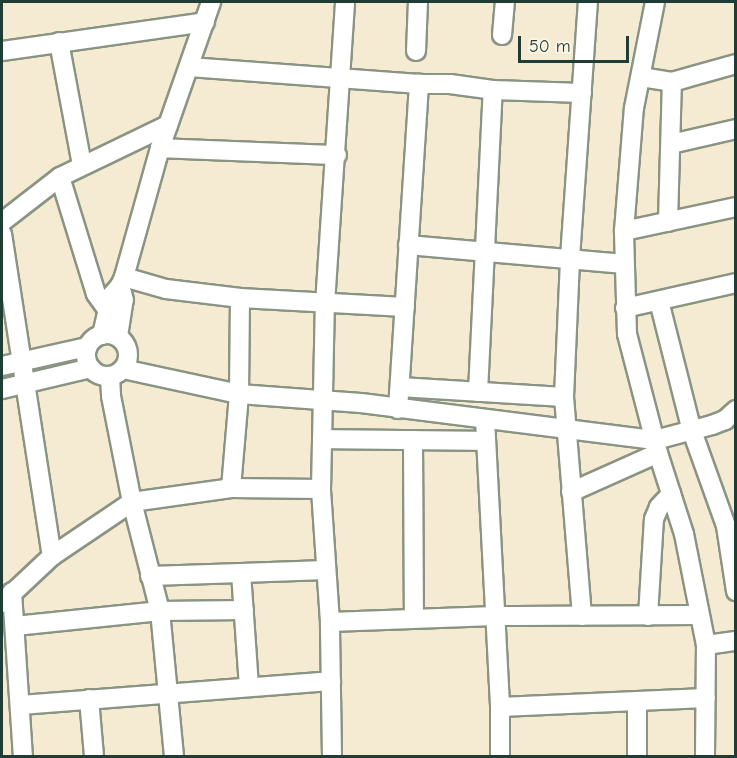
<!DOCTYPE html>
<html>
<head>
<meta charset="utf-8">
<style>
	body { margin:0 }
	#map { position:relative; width:737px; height:758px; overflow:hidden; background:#f5ebd2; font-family:"Comic Neue",sans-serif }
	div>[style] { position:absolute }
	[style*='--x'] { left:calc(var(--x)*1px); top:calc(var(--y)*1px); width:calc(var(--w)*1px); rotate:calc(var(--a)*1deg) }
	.roads { filter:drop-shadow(2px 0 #8a9483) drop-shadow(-2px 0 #8a9483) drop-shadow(0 2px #8a9483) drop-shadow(0 -2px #8a9483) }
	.minor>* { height:18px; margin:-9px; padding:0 9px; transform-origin:9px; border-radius:9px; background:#fff }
	.minor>.ring { margin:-9px; padding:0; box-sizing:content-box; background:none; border:18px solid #fff; border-radius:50% }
	span { translate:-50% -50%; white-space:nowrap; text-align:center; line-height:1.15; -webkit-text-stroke:4.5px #fcf5e5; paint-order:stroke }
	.frame { position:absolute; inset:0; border:3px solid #1f3d34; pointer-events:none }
	.scale { position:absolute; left:518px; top:36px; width:111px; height:27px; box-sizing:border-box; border:3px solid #1f3d34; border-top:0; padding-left:8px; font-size:18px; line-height:21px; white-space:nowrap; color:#1f3d34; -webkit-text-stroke:4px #fcf5e5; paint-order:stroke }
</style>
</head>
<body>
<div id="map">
	<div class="roads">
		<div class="minor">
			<i style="--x:502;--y:35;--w:33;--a:-85"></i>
			<i style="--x:59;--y:42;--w:125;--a:79.4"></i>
			<i style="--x:2;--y:51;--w:205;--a:-8.1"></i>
			<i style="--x:416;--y:51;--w:49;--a:-87.7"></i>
			<i style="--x:189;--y:67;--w:231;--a:4.2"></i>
			<i style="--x:419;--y:84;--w:31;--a:0"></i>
			<i style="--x:450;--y:84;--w:43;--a:7.9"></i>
			<i style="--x:493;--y:90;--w:89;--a:1.9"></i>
			<i style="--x:641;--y:77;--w:31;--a:9"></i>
			<i style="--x:672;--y:82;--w:66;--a:-15.7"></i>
			<i style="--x:671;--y:144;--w:67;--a:-13"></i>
			<i style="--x:160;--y:148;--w:177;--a:2.3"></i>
			<i style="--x:60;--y:177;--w:122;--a:72.9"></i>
			<i style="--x:96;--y:294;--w:19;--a:54"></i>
			<i style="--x:2;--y:222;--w:73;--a:-37.8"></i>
			<i style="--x:60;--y:177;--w:120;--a:-25.7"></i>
			<i style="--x:668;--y:222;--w:140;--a:-88.4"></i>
			<i style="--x:624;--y:231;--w:123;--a:-85.4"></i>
			<i style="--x:634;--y:108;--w:108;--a:-78.8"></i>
			<i style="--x:2;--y:234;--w:326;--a:81.2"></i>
			<i style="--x:408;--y:245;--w:217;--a:5"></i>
			<i style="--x:124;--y:277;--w:44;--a:15.9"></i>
			<i style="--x:166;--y:289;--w:75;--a:6.9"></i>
			<i style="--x:659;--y:301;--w:134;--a:75.8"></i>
			<i style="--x:692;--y:431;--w:101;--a:70.3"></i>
			<i style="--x:726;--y:526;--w:66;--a:81.3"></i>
			<i style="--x:625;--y:308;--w:114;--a:-12.7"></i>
			<i class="ring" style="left:86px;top:334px;width:24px;height:24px"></i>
			<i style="--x:102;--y:335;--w:40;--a:-77"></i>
			<i style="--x:111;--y:296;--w:13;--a:-48"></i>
			<i style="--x:120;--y:286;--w:10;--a:-66"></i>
			<i style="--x:124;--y:277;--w:134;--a:-74.4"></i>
			<i style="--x:160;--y:148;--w:155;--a:-70.7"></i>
			<i style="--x:118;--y:336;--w:36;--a:-81"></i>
			<i style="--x:124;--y:300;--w:15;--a:-106"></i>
			<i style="--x:2;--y:366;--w:87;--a:-12.6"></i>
			<i style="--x:123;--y:369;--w:119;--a:12.2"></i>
			<i style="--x:239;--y:394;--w:122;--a:4.2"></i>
			<i style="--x:361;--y:403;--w:296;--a:7.2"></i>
			<i style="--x:655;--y:440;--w:59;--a:-14.7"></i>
			<i style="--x:712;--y:425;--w:14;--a:-21"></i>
			<i style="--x:725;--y:420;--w:15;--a:-42"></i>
			<i style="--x:110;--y:376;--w:20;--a:87"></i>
			<i style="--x:111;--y:396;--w:108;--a:78.8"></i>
			<i style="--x:132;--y:502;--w:113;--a:75.6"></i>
			<i style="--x:160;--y:611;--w:146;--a:84.5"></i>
			<i style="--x:400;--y:387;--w:164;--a:3.5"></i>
			<i style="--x:2;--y:389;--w:91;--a:-13.3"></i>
			<i style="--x:478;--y:392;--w:302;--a:-87.2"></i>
			<i style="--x:398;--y:409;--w:326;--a:-86.3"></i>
			<i style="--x:485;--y:419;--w:288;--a:87"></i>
			<i style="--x:500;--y:707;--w:49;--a:90"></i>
			<i style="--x:322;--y:439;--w:164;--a:0.7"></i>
			<i style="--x:413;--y:440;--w:178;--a:89.7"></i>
			<i style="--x:231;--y:488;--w:94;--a:-85.1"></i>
			<i style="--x:239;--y:394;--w:96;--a:-89.4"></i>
			<i style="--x:240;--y:298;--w:165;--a:3.1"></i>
			<i style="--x:571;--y:492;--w:95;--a:-24.1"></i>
			<i style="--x:150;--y:576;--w:91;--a:-1.9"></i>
			<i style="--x:12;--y:592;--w:164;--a:86.2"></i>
			<i style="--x:2;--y:603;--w:69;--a:-43.2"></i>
			<i style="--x:52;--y:556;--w:97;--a:-34"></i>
			<i style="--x:132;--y:502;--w:100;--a:-8"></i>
			<i style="--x:231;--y:488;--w:90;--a:0.6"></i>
			<i style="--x:582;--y:616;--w:220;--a:-94.7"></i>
			<i style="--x:564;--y:397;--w:139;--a:-87.5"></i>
			<i style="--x:570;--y:258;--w:257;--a:-86"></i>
			<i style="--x:648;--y:616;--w:97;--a:-86.5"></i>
			<i style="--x:654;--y:519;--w:13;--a:-67"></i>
			<i style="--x:659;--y:507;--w:18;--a:-47"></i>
			<i style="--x:330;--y:622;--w:165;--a:-2.1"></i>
			<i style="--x:495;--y:616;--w:204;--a:-0.3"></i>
			<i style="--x:15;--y:626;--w:146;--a:-5.9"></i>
			<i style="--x:160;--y:611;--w:84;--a:-0.7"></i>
			<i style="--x:706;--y:645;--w:30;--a:-8"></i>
			<i style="--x:249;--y:687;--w:114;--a:-94"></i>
			<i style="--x:241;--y:573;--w:85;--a:-2"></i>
			<i style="--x:89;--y:699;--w:57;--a:85"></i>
			<i style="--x:637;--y:703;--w:53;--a:90"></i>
			<i style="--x:20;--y:705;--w:312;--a:-4.4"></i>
			<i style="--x:500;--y:707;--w:206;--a:-2.5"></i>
			<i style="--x:332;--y:756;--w:134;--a:-90.9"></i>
			<i style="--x:330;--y:622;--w:133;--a:-93.9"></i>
			<i style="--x:321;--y:489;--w:185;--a:-88.8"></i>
			<i style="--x:325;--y:304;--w:303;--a:-86.2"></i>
			<i style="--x:705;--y:756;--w:111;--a:-89.5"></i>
			<i style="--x:706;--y:645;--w:113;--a:-101.2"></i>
			<i style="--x:684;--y:534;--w:85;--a:-107.8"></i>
			<i style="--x:658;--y:453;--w:123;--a:-104.6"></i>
			<i style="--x:627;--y:334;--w:103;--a:-91.7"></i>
			<i style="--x:624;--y:231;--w:115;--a:-12.1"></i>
		</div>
	</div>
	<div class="frame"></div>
	<div class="scale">50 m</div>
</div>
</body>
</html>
